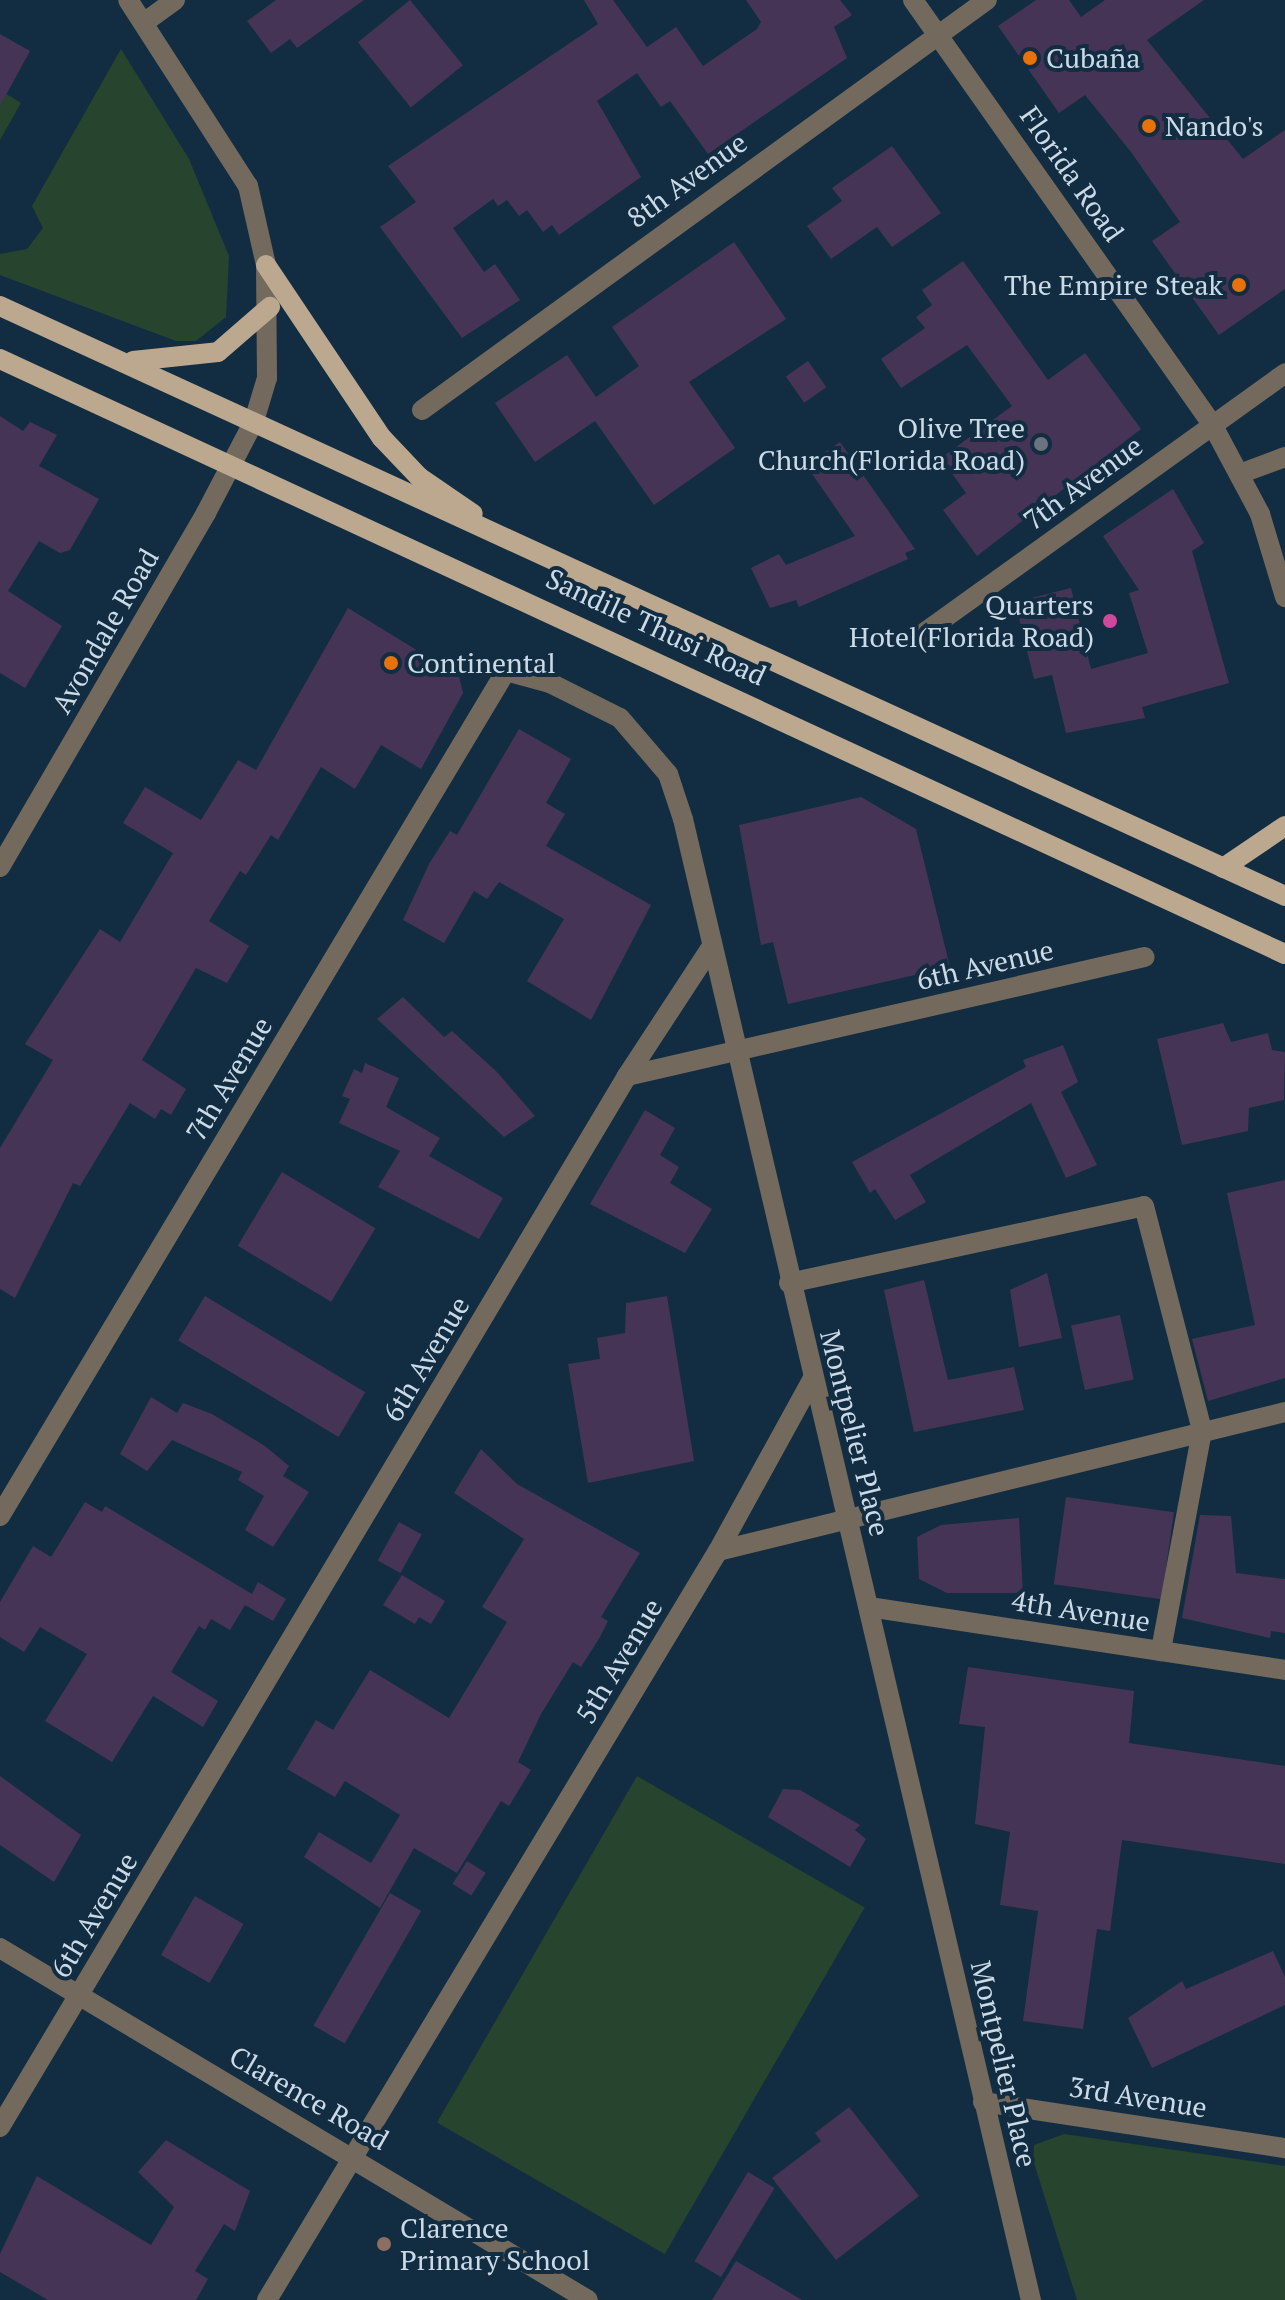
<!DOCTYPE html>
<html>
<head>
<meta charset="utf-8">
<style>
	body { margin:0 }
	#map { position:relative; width:1285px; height:2300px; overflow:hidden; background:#122d41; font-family:"PT Serif",serif }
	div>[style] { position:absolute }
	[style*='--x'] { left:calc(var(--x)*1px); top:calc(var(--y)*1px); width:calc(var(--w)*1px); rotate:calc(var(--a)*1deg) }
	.green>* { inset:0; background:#27442e; transform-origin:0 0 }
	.building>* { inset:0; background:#453456; transform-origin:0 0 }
	.minor>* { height:20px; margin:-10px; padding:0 10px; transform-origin:10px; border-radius:10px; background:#736a5d }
	.major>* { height:20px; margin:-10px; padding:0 10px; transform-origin:10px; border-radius:10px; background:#bba88f }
	.dots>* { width:22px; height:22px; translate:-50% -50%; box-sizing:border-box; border:4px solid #122d41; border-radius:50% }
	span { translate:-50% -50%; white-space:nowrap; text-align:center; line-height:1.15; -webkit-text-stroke:8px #122d41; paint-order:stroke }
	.poi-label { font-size:28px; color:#cbdae7 }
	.left { translate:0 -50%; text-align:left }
	.right { translate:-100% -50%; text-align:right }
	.street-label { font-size:28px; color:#cbdae7 }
</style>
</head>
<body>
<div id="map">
	<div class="green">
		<i style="clip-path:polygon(121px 49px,189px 159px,229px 256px,226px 317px,196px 341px,176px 341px,0 275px,0 254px,27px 249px,43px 228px,32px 206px)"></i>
		<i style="clip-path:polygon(0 90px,21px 103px,0 140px)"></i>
		<i style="left:637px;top:1776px;width:263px;height:400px;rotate:30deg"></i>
		<i style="clip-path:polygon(1064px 2134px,1285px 2166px,1285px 2300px,1077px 2300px,1033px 2160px,1034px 2145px)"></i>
	</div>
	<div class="building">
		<i style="clip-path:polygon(276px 0,364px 0,297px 48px,290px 39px,271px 53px,247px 21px)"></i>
		<i style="left:410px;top:0;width:84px;height:67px;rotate:51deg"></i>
		<i style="clip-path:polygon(584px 0,613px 0,647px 47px,676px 27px,703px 66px,757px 29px,761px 22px,746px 0,840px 0,852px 15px,834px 27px,847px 58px,708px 154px,670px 101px,661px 107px,637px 73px,597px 101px,641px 177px,559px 235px,552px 225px,543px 232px,527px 210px,519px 216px,507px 200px,498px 206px,493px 199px,453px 228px,484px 272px,495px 264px,520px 300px,462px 338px,380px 227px,416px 202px,388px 166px,598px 24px)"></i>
		<i style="clip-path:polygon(1036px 0,1069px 0,1081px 17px,1105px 0,1204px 0,1147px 40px,1243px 159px,1285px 130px,1285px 289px,1219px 335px,1152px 241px,1180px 222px,1131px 152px,1085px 95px,1059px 113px,998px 26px)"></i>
		<i style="clip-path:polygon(0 34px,30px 51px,0 106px)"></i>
		<i style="clip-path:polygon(892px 146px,941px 213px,892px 247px,877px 227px,831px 259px,807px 226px,842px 201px,832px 188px)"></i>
		<i style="clip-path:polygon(734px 242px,786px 319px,689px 382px,735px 448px,654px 505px,595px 421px,535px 462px,495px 403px,567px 355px,596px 397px,639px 366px,612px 327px)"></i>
		<i style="clip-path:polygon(963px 261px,1048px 380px,1085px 353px,1141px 429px,977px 556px,943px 510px,966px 493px,941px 458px,1012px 406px,967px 345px,901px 388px,881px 359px,925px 328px,916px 317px,932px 305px,922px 290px)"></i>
		<i style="left:808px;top:361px;width:32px;height:27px;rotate:55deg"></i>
		<i style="clip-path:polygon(0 416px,23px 431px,30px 422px,57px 435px,39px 466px,99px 499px,70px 550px,60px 553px,39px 541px,8px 591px,62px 626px,25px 688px,0 673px)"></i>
		<i style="clip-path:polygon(840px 442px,915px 549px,905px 553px,908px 559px,799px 607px,796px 600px,770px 608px,751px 568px,779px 554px,786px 565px,855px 536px,806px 465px)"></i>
		<i style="clip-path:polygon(1173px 489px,1204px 543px,1192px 551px,1229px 683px,1142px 707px,1145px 718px,1066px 733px,1052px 675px,1034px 679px,1015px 602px,1071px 588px,1091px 669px,1148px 653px,1129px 593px,1139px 590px,1103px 536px)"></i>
		<i style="clip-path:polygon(348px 608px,459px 676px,463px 693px,421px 769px,381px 745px,355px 789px,321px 767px,278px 840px,271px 835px,246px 875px,240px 871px,209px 921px,249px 946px,227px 983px,196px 968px,142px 1060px,186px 1089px,171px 1115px,161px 1109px,155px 1119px,130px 1103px,80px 1186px,73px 1183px,15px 1298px,0 1289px,0 1148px,53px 1060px,25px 1044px,100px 929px,120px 942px,173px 853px,123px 823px,145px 787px,201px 820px,238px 760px,256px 770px)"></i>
		<i style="clip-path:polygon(519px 729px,571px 759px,546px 803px,565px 814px,546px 846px,651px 905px,591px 1020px,527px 981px,564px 919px,499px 882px,487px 899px,474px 891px,444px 943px,403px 920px,429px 864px,450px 831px,457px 835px)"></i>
		<i style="clip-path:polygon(861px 797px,916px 829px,950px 967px,788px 1004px,773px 942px,761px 945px,739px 825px)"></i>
		<i style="clip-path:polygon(403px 997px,444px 1037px,452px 1031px,497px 1072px,535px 1116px,504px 1137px,377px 1019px)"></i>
		<i style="clip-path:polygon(1223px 1023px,1231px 1042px,1268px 1033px,1272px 1050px,1285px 1052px,1284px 1100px,1249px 1108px,1248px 1131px,1182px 1145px,1157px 1039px)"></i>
		<i style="clip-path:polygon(1063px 1045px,1078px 1082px,1061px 1092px,1097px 1165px,1066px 1178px,1031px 1103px,910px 1175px,926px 1202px,895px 1220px,875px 1189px,870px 1193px,852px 1162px,1026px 1067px,1023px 1060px)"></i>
		<i style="clip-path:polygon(365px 1063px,399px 1078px,386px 1107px,440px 1138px,429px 1156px,503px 1198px,479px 1239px,378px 1187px,400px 1151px,339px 1123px,350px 1099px,342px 1096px,354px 1069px,362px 1073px)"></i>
		<i style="clip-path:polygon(645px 1110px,675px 1128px,660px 1155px,679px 1167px,670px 1183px,712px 1209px,685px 1253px,590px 1204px)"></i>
		<i style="left:282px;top:1172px;width:109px;height:86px;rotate:31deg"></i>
		<i style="clip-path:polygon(1285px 1180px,1285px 1378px,1208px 1401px,1192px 1339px,1255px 1325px,1227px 1193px)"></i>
		<i style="clip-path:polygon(1047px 1273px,1062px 1338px,1019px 1347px,1010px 1290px)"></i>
		<i style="clip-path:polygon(924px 1280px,948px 1380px,1014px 1367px,1024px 1410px,914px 1432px,884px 1290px)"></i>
		<i style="left:205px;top:1296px;width:187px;height:52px;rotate:31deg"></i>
		<i style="clip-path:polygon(667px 1296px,694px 1461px,588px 1483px,568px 1364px,600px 1359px,597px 1338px,625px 1333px,626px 1303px)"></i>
		<i style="left:1120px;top:1315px;width:66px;height:50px;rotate:78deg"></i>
		<i style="clip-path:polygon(151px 1397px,177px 1413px,183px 1403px,212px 1414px,265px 1446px,289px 1466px,283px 1476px,309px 1492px,273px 1547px,245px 1530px,264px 1496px,238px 1480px,242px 1472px,172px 1440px,147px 1471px,120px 1454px)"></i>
		<i style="clip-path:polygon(481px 1449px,517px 1484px,640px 1553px,601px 1617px,608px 1621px,600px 1637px,581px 1667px,573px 1662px,541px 1714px,518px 1762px,531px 1770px,509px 1806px,501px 1801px,457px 1873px,414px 1848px,380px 1908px,304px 1857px,319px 1832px,371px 1863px,400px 1815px,345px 1781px,335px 1797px,287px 1769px,316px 1720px,333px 1730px,370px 1670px,449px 1718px,507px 1622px,482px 1607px,524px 1539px,454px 1493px)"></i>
		<i style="left:1066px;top:1497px;width:109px;height:88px;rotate:8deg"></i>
		<i style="clip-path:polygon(85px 1502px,102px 1512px,105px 1506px,252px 1594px,258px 1582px,286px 1599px,273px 1621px,245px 1605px,230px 1630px,211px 1619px,205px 1630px,199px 1626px,171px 1672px,218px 1701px,203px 1727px,153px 1696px,112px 1762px,45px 1721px,87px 1654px,40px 1627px,24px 1652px,0 1637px,0 1602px,33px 1546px,51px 1557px)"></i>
		<i style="clip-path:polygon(1200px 1515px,1231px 1516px,1236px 1573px,1285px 1579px,1285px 1633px,1271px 1631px,1270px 1638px,1182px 1618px)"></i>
		<i style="clip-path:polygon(1019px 1518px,1023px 1593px,947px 1593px,919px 1579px,917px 1537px,941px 1525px)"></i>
		<i style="left:399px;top:1522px;width:26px;height:44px;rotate:29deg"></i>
		<i style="clip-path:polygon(402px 1575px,445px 1601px,431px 1624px,419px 1617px,415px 1624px,383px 1605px)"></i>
		<i style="clip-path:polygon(968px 1667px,1134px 1691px,1129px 1743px,1285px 1766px,1285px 1864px,1122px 1840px,1110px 1931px,1097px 1929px,1083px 2029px,1023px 2021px,1038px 1911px,1000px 1905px,1010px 1832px,975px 1824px,985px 1727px,959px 1724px)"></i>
		<i style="clip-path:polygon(0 1776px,81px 1835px,54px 1882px,0 1845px)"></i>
		<i style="clip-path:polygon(783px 1789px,800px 1790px,860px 1825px,855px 1830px,866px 1839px,850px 1867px,768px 1817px)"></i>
		<i style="left:467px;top:1861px;width:22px;height:27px;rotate:32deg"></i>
		<i style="left:390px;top:1893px;width:36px;height:153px;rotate:30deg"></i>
		<i style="left:195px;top:1896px;width:56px;height:68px;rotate:30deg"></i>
		<i style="clip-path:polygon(1273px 1951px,1285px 1977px,1285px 2005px,1152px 2068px,1128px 2018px,1182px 1981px,1186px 1989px)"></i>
		<i style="clip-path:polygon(849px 2107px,919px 2196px,836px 2260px,772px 2178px,821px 2141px,815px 2133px)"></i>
		<i style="clip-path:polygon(166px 2140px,250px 2191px,235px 2231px,224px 2224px,195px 2271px,208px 2279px,196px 2300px,48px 2300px,0 2272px,0 2254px,37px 2176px,151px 2245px,174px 2207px,138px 2172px)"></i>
		<i style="left:748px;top:2172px;width:31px;height:104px;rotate:31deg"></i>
		<i style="clip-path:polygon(736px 2261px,802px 2300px,712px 2300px)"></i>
	</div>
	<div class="minor">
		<i style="--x:913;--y:0;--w:519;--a:54.81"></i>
		<i style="--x:1212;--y:424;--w:102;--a:61.9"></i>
		<i style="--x:1260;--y:514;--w:87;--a:73.2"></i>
		<i style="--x:145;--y:22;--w:37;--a:-36"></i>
		<i style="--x:422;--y:410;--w:698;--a:-35.97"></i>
		<i style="--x:1242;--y:473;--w:46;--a:-20.4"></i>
		<i style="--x:914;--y:640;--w:457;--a:-35.7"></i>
		<i style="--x:0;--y:867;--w:410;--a:-59.8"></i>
		<i style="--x:206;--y:513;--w:104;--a:-62.4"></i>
		<i style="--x:254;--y:421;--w:45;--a:-73.2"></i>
		<i style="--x:267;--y:378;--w:113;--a:-90.5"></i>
		<i style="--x:266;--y:265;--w:81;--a:-102.8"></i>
		<i style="--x:248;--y:186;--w:221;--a:-122.8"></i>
		<i style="--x:627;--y:1076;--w:155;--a:-56.8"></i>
		<i style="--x:789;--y:1283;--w:363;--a:-12.2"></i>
		<i style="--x:1144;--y:1206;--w:232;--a:75.5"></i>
		<i style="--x:1202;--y:1431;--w:224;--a:100.6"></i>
		<i style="--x:0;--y:1516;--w:985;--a:-59.09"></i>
		<i style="--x:506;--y:671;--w:46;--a:15.3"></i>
		<i style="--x:550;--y:683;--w:78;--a:26.6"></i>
		<i style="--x:620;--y:718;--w:74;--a:49.4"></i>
		<i style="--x:668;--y:774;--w:47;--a:71.6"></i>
		<i style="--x:683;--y:819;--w:1521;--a:76.78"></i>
		<i style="--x:718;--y:1551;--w:197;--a:-61.2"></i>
		<i style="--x:869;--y:1607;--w:421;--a:8.6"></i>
		<i style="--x:0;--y:1948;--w:685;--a:30.91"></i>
		<i style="--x:983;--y:2102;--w:305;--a:8.7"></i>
		<i style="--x:0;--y:2127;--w:1224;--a:-59.18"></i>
		<i style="--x:627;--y:1076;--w:531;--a:-12.94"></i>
		<i style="--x:267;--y:2300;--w:874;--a:-58.95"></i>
		<i style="--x:718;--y:1551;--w:584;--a:-13.77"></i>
	</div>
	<div class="major">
		<i style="--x:266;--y:265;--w:208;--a:56.2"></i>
		<i style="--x:382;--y:438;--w:54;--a:46.5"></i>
		<i style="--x:419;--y:477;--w:65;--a:34.4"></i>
		<i style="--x:0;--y:306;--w:1414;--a:24.66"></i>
		<i style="--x:0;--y:359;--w:1416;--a:24.85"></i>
		<i style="--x:133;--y:361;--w:85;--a:-6"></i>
		<i style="--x:218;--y:352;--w:69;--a:-40.9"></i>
		<i style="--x:1223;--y:868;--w:75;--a:-34.1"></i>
	</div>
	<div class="dots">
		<i style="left:1030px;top:58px;background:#e8710a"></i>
		<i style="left:1149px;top:126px;background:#e8710a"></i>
		<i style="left:1239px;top:285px;background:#e8710a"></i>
		<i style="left:1041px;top:444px;background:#6b7280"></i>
		<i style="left:1110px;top:621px;background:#d1479c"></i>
		<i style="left:391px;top:663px;background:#e8710a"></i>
		<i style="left:384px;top:2244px;background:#8d6e63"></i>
	</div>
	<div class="poi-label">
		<span class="left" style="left:1046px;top:58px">Cubaña</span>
		<span class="left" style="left:1165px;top:126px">Nando's</span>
		<span class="right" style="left:1223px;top:285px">The Empire Steak</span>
		<span class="right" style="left:1025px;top:444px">Olive Tree<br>Church(Florida Road)</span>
		<span class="right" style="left:1094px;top:621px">Quarters<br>Hotel(Florida Road)</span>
		<span class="left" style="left:407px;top:663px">Continental</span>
		<span class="left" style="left:400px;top:2244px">Clarence<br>Primary School</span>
	</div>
	<div class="street-label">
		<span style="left:1072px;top:174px;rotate:55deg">Florida Road</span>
		<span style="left:687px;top:180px;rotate:-36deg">8th Avenue</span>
		<span style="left:1083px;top:483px;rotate:-36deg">7th Avenue</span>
		<span style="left:656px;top:627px;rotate:25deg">Sandile Thusi Road</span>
		<span style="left:105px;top:631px;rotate:-60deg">Avondale Road</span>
		<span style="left:985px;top:965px;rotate:-13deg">6th Avenue</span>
		<span style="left:229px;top:1079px;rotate:-59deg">7th Avenue</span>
		<span style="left:426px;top:1359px;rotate:-59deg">6th Avenue</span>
		<span style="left:855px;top:1433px;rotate:76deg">Montpelier Place</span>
		<span style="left:1081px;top:1611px;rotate:9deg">4th Avenue</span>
		<span style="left:619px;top:1661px;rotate:-59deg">5th Avenue</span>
		<span style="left:94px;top:1915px;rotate:-59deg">6th Avenue</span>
		<span style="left:1004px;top:2064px;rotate:77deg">Montpelier Place</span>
		<span style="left:1138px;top:2097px;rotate:9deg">3rd Avenue</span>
		<span style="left:309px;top:2098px;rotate:30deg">Clarence Road</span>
	</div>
</div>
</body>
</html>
